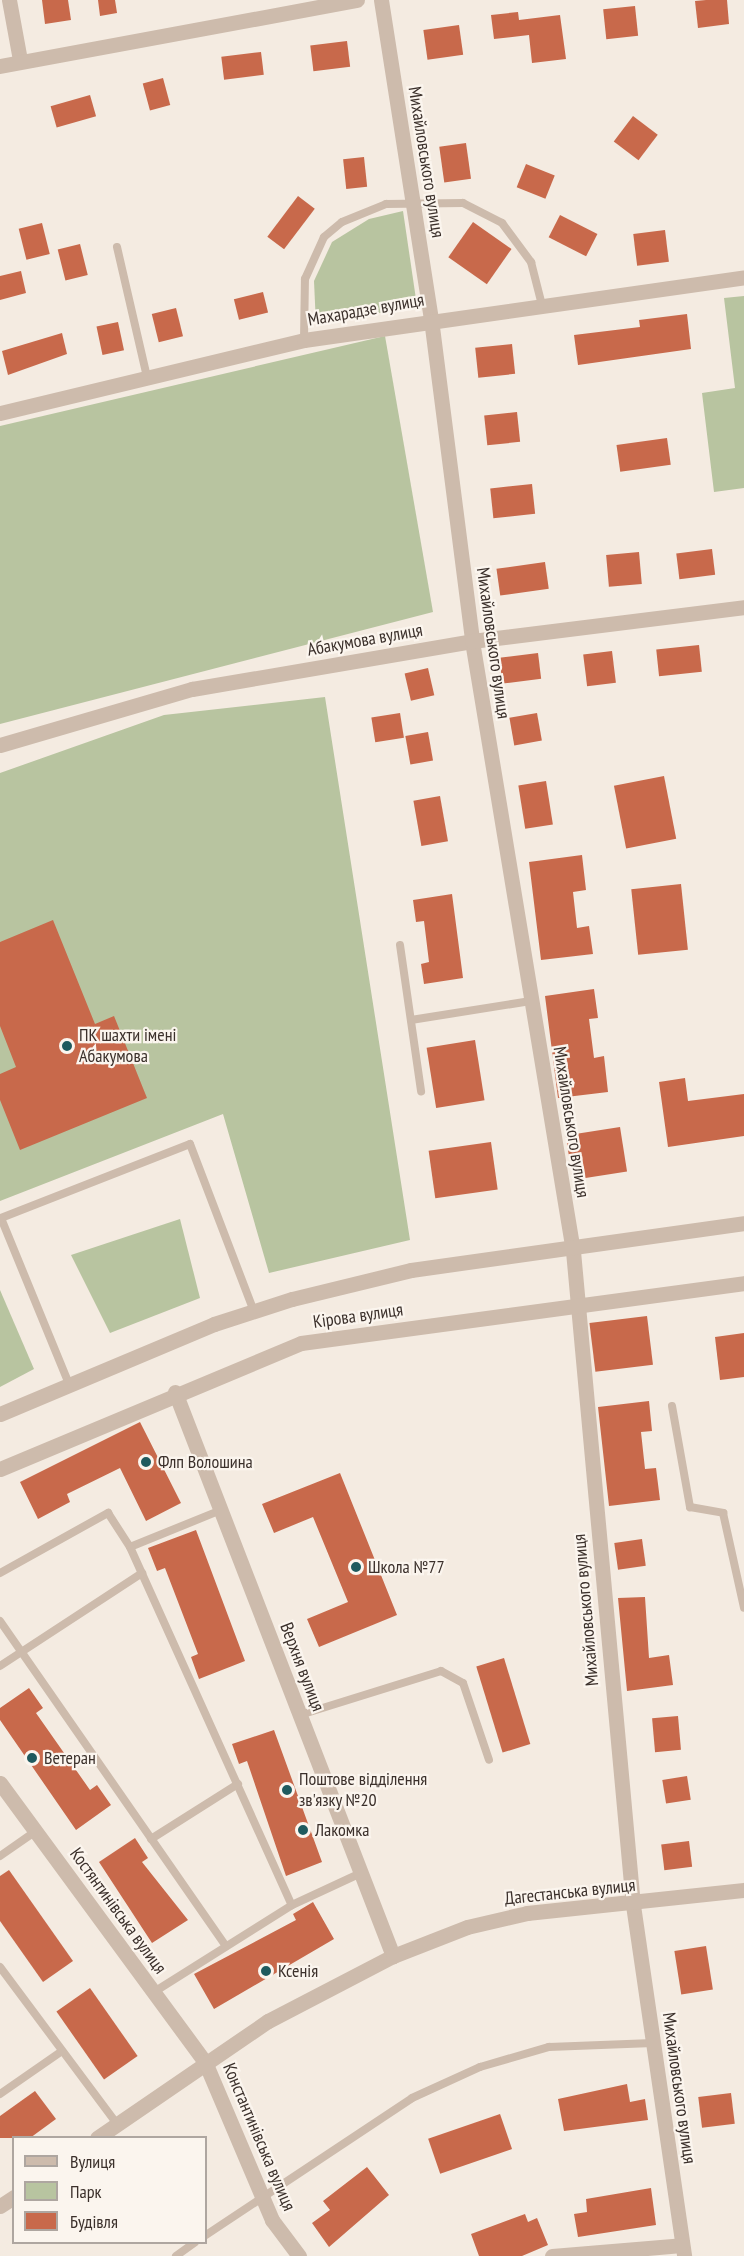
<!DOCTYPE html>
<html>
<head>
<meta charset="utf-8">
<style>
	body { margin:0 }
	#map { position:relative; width:744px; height:2256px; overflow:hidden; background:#f4ebe1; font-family:"PT Sans Narrow",sans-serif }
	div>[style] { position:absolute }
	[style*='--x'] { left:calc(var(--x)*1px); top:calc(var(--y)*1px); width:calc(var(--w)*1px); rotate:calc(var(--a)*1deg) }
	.green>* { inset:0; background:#b8c4a0 }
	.building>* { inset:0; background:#c8694b; transform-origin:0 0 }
	.service>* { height:8px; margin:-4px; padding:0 4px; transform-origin:4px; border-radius:4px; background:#cdbbac }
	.minor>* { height:15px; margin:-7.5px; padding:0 7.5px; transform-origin:7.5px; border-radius:7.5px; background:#cdbbac }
	.tertiary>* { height:15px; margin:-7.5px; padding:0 7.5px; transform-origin:7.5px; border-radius:7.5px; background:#cdbbac }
	.dots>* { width:16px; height:16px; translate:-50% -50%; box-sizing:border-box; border:3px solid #fbf5ee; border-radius:50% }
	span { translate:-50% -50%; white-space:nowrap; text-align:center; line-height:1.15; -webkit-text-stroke:4.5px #fbf5ee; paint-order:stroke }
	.street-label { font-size:18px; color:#3b302b }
	.poi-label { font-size:18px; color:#3b302b }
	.left { translate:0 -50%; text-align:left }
	.legend { position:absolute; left:12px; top:2136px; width:195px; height:108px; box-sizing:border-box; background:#fbf5ee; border:2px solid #aea6a0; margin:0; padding:8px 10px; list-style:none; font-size:18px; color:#3b302b }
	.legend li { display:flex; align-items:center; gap:12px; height:30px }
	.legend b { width:30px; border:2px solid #aea6a0 }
</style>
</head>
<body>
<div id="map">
	<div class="green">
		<i style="clip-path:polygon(403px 211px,417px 306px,316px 325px,314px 281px,332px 242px,369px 219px)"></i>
		<i style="clip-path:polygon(744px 296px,744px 488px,714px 492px,702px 393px,735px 388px,724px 298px)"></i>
		<i style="clip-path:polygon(385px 336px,433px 612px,0 724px,0 426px)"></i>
		<i style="clip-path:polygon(325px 697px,410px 1240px,269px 1273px,223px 1114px,0 1201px,0 773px,164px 715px)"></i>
		<i style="clip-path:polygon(180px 1219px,200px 1298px,110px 1333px,71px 1255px)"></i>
		<i style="clip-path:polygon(0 1290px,34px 1369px,0 1387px)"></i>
	</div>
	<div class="building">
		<i style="clip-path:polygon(42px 0,68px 0,71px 20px,45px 24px)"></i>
		<i style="clip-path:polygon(98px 0,115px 0,117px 13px,100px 16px)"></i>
		<i style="clip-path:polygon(706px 0,727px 0,729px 24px,698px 28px,695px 1px)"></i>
		<i style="left:635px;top:6px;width:30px;height:32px;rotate:84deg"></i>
		<i style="clip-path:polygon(518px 12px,519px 20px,560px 15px,566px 59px,532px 63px,529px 35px,494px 39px,491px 15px)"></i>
		<i style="left:459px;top:25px;width:30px;height:36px;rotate:82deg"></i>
		<i style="left:347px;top:41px;width:26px;height:37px;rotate:83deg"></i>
		<i style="left:261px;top:52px;width:23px;height:40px;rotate:83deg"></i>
		<i style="left:163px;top:78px;width:28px;height:21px;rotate:75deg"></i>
		<i style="left:90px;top:95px;width:22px;height:41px;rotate:74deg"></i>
		<i style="left:633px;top:116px;width:31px;height:32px;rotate:37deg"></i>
		<i style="left:466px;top:143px;width:36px;height:27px;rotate:82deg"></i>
		<i style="left:364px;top:157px;width:30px;height:21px;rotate:84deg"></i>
		<i style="left:526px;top:164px;width:31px;height:25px;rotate:22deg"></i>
		<i style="left:298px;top:196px;width:21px;height:51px;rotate:37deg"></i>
		<i style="left:560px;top:215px;width:42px;height:25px;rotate:27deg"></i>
		<i style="left:473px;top:222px;width:47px;height:43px;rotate:35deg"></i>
		<i style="left:42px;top:223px;width:32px;height:24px;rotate:76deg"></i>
		<i style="left:665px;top:230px;width:32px;height:32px;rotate:83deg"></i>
		<i style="left:80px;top:244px;width:32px;height:23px;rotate:76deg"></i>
		<i style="clip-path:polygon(21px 271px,26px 293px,0 300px,0 276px)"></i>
		<i style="left:263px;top:292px;width:21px;height:30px;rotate:76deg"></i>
		<i style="left:176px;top:308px;width:29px;height:25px;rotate:76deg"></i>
		<i style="clip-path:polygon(687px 314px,691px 349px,578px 365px,574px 335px,640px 327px,639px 320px)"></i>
		<i style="left:118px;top:322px;width:29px;height:22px;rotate:78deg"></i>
		<i style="clip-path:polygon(62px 333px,67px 354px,8px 375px,2px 351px)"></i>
		<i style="left:512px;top:344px;width:30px;height:37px;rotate:84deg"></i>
		<i style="left:517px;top:412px;width:30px;height:33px;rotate:84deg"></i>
		<i style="left:667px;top:438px;width:27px;height:51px;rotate:82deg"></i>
		<i style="left:532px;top:484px;width:30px;height:42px;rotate:84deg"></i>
		<i style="left:712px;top:549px;width:26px;height:36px;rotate:83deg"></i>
		<i style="left:639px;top:552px;width:32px;height:33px;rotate:85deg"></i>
		<i style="left:545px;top:562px;width:27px;height:49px;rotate:82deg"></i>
		<i style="left:699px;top:645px;width:27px;height:43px;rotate:84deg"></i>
		<i style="left:612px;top:651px;width:32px;height:29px;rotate:83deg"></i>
		<i style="left:538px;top:653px;width:26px;height:39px;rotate:83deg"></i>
		<i style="left:428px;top:668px;width:28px;height:24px;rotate:77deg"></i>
		<i style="left:400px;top:713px;width:25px;height:29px;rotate:81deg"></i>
		<i style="left:537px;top:713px;width:28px;height:28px;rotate:80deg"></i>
		<i style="left:428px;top:732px;width:29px;height:23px;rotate:80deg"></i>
		<i style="left:664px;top:776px;width:64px;height:51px;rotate:79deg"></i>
		<i style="left:546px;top:781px;width:44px;height:28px;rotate:81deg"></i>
		<i style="left:440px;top:796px;width:46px;height:27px;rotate:80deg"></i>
		<i style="clip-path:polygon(582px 855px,586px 890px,573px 892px,577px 928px,589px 926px,593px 954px,541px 960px,529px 862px)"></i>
		<i style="left:681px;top:884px;width:66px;height:50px;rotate:84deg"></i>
		<i style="clip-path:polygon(452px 894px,463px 978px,424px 984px,421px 964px,429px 962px,424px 921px,416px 922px,413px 900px)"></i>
		<i style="clip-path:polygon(53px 920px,95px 1024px,114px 1016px,147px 1098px,20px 1150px,0 1100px,0 1074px,16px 1067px,0 1026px,0 942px)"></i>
		<i style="clip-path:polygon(594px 989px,598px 1018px,589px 1019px,594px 1058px,604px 1056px,608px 1092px,558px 1098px,545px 996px)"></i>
		<i style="left:475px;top:1040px;width:61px;height:49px;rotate:81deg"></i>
		<i style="clip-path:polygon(685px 1078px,688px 1101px,744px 1094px,744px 1136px,668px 1147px,659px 1082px)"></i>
		<i style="left:620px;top:1127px;width:45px;height:55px;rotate:81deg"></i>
		<i style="left:491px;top:1142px;width:48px;height:63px;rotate:82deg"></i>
		<i style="left:647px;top:1316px;width:49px;height:58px;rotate:83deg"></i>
		<i style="clip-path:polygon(744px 1333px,744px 1377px,720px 1380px,715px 1337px)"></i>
		<i style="clip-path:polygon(649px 1401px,652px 1431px,641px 1432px,645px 1469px,656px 1468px,660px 1500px,609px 1506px,598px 1407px)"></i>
		<i style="clip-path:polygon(140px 1422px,181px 1503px,146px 1521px,120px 1468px,67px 1494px,70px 1502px,38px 1519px,20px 1482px)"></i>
		<i style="clip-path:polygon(340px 1473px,397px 1615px,319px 1647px,307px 1619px,348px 1602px,313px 1517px,274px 1533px,262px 1504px)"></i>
		<i style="clip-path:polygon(196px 1530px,245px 1661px,199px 1679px,191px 1657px,198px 1654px,165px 1568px,157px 1571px,148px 1548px)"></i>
		<i style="left:642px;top:1539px;width:27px;height:28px;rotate:82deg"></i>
		<i style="clip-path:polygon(645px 1597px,649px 1658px,669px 1655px,673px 1685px,627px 1691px,618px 1598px)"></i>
		<i style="left:504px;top:1658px;width:90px;height:29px;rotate:73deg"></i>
		<i style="clip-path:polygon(29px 1688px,43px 1708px,36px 1713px,90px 1790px,97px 1785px,111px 1805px,76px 1830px,0 1720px,0 1708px)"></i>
		<i style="left:678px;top:1716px;width:34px;height:26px;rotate:85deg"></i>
		<i style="clip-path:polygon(274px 1730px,322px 1862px,286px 1876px,247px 1761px,239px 1764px,232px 1744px)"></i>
		<i style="left:687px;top:1776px;width:24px;height:25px;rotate:81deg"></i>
		<i style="clip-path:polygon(135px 1838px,148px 1858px,142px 1862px,188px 1920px,152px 1943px,99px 1862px)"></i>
		<i style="left:689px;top:1841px;width:26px;height:28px;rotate:83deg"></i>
		<i style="clip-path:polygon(9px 1870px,73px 1961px,43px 1982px,0 1921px,0 1876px)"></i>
		<i style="clip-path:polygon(313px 1902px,334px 1939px,214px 2009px,194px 1974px,296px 1920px,293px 1914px)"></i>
		<i style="left:706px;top:1946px;width:44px;height:32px;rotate:81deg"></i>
		<i style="left:90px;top:1988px;width:83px;height:41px;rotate:55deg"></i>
		<i style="clip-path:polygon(627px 2084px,630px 2102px,645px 2099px,648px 2120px,564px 2131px,558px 2099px)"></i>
		<i style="clip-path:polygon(35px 2091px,56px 2119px,30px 2138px,0 2138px,0 2116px)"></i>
		<i style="left:731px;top:2093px;width:31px;height:33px;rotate:83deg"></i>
		<i style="left:500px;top:2114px;width:37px;height:76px;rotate:71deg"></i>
		<i style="clip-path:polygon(367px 2167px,389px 2195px,329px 2247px,312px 2223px,330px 2210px,323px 2201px)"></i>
		<i style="clip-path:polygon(651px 2188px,656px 2225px,578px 2237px,574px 2214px,587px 2212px,586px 2199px)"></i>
		<i style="clip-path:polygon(525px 2214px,528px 2222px,537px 2218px,548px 2245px,522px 2256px,479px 2256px,471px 2234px)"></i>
	</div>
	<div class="service">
		<i style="--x:117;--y:247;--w:133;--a:77"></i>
		<i style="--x:304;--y:340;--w:61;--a:-89.1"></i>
		<i style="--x:305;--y:279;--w:46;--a:-65.7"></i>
		<i style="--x:324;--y:237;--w:23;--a:-40"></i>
		<i style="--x:342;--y:222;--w:48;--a:-22.2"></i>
		<i style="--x:386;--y:204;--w:77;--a:-0.7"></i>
		<i style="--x:463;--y:203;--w:44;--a:27.1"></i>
		<i style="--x:502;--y:223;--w:49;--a:53.4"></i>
		<i style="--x:531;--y:262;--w:44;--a:75.7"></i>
		<i style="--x:400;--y:945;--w:148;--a:81.8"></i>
		<i style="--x:411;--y:1020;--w:121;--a:-9"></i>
		<i style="--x:69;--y:1384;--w:179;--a:-112.3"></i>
		<i style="--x:1;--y:1218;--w:203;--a:-21.4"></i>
		<i style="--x:190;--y:1144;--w:180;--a:69.1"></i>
		<i style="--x:672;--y:1406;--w:103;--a:79.9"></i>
		<i style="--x:690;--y:1507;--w:34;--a:10"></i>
		<i style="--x:723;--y:1513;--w:97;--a:77.5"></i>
		<i style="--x:130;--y:1547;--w:98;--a:-22.1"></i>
		<i style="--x:0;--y:1573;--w:124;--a:-29.1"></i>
		<i style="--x:108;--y:1513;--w:40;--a:57.1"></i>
		<i style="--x:130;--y:1547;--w:393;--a:65.7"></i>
		<i style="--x:0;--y:1621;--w:396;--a:55.2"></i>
		<i style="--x:0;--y:1666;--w:170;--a:-33.2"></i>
		<i style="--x:300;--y:1715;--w:148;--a:-17.3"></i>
		<i style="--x:441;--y:1671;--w:25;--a:29"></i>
		<i style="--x:463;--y:1683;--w:81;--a:71.3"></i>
		<i style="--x:151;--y:1839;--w:103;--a:-32.3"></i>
		<i style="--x:0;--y:1856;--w:44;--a:-34.8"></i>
		<i style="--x:0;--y:1967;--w:196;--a:53.3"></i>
		<i style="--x:154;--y:1992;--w:163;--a:-32.2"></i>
		<i style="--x:292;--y:1905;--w:76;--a:-24.9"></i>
		<i style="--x:0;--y:2094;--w:75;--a:-34.7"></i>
		<i style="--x:206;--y:2235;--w:247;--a:-33.6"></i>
		<i style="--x:412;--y:2098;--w:75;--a:-24.5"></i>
		<i style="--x:480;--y:2067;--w:72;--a:-16.2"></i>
		<i style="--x:549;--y:2047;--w:104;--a:-2.2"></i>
		<i style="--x:176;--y:2256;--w:24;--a:-36"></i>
	</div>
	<div class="minor">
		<i style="--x:9;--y:0;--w:61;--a:79.6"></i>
		<i style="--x:381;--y:0;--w:323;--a:81.1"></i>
		<i style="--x:431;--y:319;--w:325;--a:82.7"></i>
		<i style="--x:472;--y:641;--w:618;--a:80.6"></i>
		<i style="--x:573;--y:1251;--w:657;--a:84.76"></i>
		<i style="--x:633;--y:1905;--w:355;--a:81.7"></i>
		<i style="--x:0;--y:66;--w:363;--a:-10.5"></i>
		<i style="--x:0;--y:413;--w:313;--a:-13.5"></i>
		<i style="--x:304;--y:340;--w:444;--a:-8.1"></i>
		<i style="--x:0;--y:745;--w:200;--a:-16.3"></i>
		<i style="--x:192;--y:689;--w:284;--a:-9.7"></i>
		<i style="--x:472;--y:641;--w:274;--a:-7.1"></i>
		<i style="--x:175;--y:1392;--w:605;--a:68.87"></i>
		<i style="--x:0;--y:1414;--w:232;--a:-22.8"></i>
		<i style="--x:214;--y:1324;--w:82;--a:-17.8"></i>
		<i style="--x:292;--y:1299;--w:122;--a:-13.7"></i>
		<i style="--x:411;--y:1270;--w:336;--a:-8"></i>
		<i style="--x:0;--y:1469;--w:326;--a:-22.7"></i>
		<i style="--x:301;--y:1343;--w:447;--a:-7.7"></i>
		<i style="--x:0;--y:1783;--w:346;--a:53.7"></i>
		<i style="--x:205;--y:2062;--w:172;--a:67"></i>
		<i style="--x:272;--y:2220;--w:45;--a:53.1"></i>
		<i style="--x:552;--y:2256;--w:130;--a:-4.8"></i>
	</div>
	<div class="tertiary">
		<i style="--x:97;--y:2138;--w:207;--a:-34.4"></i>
		<i style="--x:268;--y:2021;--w:141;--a:-27.5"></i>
		<i style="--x:393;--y:1956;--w:79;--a:-21.4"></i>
		<i style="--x:467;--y:1927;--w:62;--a:-13.1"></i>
		<i style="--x:527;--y:1913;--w:218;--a:-6.1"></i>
		<i style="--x:0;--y:2206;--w:17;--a:-33"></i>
	</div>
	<div class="dots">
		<i style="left:67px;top:1046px;background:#1f5a5e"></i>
		<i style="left:146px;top:1462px;background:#1f5a5e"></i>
		<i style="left:356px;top:1567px;background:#1f5a5e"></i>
		<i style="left:32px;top:1758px;background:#1f5a5e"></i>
		<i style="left:287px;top:1790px;background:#1f5a5e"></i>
		<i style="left:303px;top:1830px;background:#1f5a5e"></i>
		<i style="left:266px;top:1971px;background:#1f5a5e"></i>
	</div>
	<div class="street-label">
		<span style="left:426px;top:162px;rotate:81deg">Михайловського вулиця</span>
		<span style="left:366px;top:310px;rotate:-10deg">Махарадзе вулиця</span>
		<span style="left:365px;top:640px;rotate:-10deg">Абакумова вулиця</span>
		<span style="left:493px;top:643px;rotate:82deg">Михайловського вулиця</span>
		<span style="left:571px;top:1122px;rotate:81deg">Михайловського вулиця</span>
		<span style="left:358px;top:1316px;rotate:-8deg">Кірова вулиця</span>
		<span style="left:586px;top:1610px;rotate:-95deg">Михайловського вулиця</span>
		<span style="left:302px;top:1667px;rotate:69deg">Верхня вулиця</span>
		<span style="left:570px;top:1892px;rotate:-6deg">Дагестанська вулиця</span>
		<span style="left:118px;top:1911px;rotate:54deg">Костянтинівська вулиця</span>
		<span style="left:679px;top:2088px;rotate:82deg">Михайловського вулиця</span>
		<span style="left:259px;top:2137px;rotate:67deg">Константинівська вулиця</span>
	</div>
	<div class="poi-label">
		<span class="left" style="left:79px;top:1046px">ПК шахти імені<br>Абакумова</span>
		<span class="left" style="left:158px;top:1462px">Флп Волошина</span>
		<span class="left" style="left:368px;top:1567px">Школа №77</span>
		<span class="left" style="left:44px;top:1758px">Ветеран</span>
		<span class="left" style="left:299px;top:1790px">Поштове відділення<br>зв'язку №20</span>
		<span class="left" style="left:315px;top:1830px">Лакомка</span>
		<span class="left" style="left:278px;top:1971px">Ксенія</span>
	</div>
	<ul class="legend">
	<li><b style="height:8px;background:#cdbbac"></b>Вулиця</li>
	<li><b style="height:16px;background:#b8c4a0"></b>Парк</li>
	<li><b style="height:16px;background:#c8694b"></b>Будівля</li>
	</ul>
</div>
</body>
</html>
